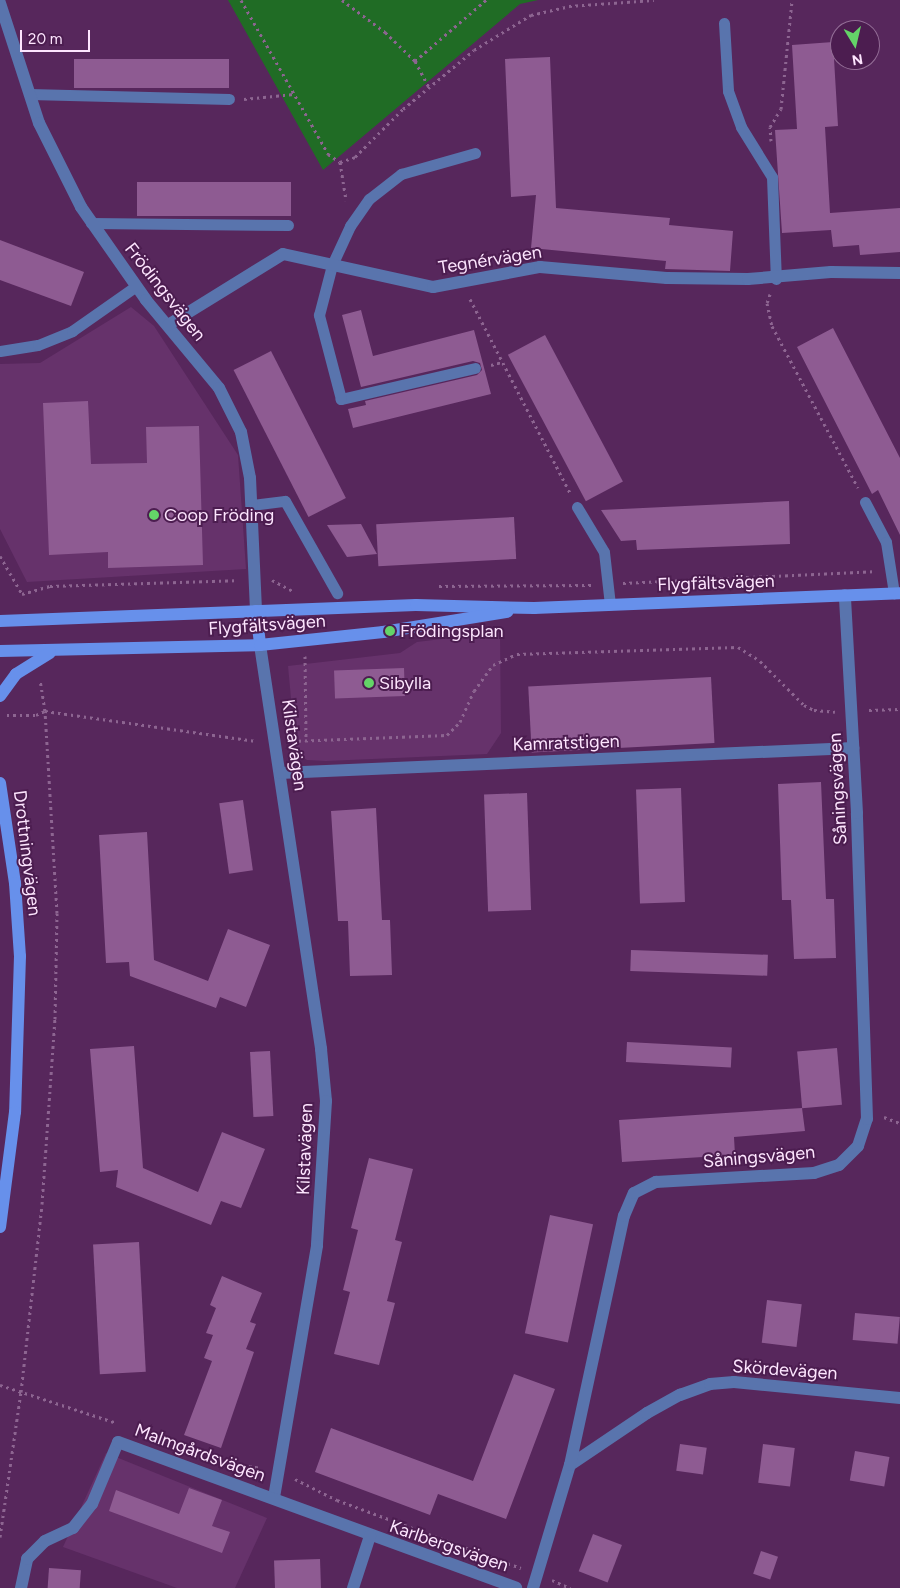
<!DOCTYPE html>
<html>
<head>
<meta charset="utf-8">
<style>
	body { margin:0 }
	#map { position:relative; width:900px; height:1588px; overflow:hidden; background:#57275c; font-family:Figtree,sans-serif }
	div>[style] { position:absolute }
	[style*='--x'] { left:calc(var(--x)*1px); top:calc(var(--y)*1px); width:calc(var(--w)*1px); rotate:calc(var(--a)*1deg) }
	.built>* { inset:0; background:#66326b }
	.green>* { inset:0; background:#206c25 }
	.building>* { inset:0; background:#8e5b92; transform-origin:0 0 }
	.path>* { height:3px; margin-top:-1.5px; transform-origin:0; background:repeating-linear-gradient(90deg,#8d6591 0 2.5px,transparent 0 6.5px) }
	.lane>* { height:11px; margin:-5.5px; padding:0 5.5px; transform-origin:5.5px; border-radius:5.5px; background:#5974ad }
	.street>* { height:12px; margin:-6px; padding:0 6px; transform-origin:6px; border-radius:6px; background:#5974ad }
	.secondary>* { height:12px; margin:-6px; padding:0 6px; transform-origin:6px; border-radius:6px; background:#6790eb }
	.dots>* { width:14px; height:14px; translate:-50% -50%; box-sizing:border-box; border:2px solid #4c1d50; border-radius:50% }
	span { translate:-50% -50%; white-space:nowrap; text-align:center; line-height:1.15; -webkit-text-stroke:4px #4c1d50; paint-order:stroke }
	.street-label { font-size:18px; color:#fde5fe }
	.poi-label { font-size:18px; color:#fde5fe }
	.left { translate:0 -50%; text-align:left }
	.north { position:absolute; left:830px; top:20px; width:50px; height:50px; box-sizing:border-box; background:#4c1d50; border:1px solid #936d96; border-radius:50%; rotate:171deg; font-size:14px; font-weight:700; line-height:20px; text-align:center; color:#fde5fe }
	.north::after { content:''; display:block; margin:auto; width:18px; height:22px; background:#64d468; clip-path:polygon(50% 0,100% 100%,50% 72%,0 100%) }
	.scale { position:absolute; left:20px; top:30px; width:70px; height:22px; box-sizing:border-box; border:2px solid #fde5fe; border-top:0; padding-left:6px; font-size:15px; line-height:18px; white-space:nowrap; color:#fde5fe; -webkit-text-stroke:4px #4c1d50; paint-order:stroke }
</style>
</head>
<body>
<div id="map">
	<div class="built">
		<i style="clip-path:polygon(131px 307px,154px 326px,238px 455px,246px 569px,27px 582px,0 529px,0 364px,40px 363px)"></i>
		<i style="clip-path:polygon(500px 632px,501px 733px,487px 754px,326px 761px,307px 760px,296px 752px,288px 666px,400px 653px,417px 642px)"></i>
		<i style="clip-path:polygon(106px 1453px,267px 1518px,235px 1588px,177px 1588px,63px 1547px)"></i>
	</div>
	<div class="green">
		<i style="clip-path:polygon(228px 0,538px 0,520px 4px,323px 170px)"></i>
	</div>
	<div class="building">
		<i style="clip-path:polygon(833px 42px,838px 126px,825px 127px,830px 213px,900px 208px,900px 252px,860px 255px,859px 245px,833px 247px,831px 230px,782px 233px,775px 130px,797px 129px,792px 45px)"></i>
		<i style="clip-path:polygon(550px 57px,556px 208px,670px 218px,669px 225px,733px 231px,730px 271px,665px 269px,666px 261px,531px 248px,536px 195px,511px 197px,505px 59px)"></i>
		<i style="left:74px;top:59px;width:155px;height:29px"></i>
		<i style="left:137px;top:182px;width:154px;height:34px"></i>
		<i style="clip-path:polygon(0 240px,84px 272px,71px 306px,0 280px)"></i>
		<i style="clip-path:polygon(361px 310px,373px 356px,474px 330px,491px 394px,353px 428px,348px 409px,366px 405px,365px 401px,477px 375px,482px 370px,480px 363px,473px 361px,361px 387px,342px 315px)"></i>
		<i style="clip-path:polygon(833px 328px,900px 458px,900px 535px,878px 490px,872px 494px,797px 347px)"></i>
		<i style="left:545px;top:335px;width:166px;height:42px;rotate:62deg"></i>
		<i style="left:271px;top:351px;width:165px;height:42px;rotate:63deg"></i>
		<i style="clip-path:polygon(88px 401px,91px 464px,147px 463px,146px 427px,199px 426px,203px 565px,108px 568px,108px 552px,49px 555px,43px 403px)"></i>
		<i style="clip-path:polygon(789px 501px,790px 544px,637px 550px,636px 540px,621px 541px,601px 510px)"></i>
		<i style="left:514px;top:517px;width:42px;height:138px;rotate:87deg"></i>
		<i style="clip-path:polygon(361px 524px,377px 554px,347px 557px,327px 525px)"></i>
		<i style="left:404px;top:668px;width:28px;height:70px;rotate:88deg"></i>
		<i style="left:711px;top:677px;width:66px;height:183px;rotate:87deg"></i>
		<i style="clip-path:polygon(821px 782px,826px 899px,834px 899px,836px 958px,794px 959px,791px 900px,782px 900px,778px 784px)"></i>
		<i style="left:681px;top:788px;width:114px;height:45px;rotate:88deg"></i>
		<i style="left:527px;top:793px;width:117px;height:43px;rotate:88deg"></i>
		<i style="left:243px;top:800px;width:71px;height:24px;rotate:82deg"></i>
		<i style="clip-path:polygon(376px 808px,382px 920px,390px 920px,392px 975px,350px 976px,348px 921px,338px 921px,331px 811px)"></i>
		<i style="clip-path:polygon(147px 832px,154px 960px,208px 981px,228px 929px,270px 945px,246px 1007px,220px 997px,216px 1008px,130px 976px,129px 962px,106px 963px,99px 835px)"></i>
		<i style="left:631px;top:950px;width:137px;height:21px;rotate:2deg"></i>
		<i style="left:627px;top:1042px;width:105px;height:20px;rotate:3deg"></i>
		<i style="clip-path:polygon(134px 1046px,143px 1168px,198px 1192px,222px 1132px,265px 1149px,241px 1208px,221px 1201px,211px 1225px,116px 1187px,118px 1170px,100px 1172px,90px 1049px)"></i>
		<i style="left:837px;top:1048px;width:57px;height:40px;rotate:85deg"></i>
		<i style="left:270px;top:1051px;width:65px;height:20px;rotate:87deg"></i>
		<i style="clip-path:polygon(802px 1108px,805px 1131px,734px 1137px,735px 1155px,622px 1162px,619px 1120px)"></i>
		<i style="clip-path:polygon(369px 1158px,413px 1169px,395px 1240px,402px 1242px,387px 1301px,395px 1303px,379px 1365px,334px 1354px,350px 1292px,343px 1290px,358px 1230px,351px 1228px)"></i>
		<i style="left:550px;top:1215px;width:44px;height:121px;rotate:12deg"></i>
		<i style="left:139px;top:1242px;width:130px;height:46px;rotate:87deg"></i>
		<i style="clip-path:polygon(222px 1276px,262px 1293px,250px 1322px,256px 1324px,246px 1349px,254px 1352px,221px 1448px,184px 1435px,212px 1361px,204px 1358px,213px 1335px,206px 1333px,216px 1308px,210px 1305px)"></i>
		<i style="left:767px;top:1300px;width:35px;height:43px;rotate:7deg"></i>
		<i style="left:855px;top:1313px;width:45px;height:27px;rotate:5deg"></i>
		<i style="clip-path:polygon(514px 1374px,555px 1389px,506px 1519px,438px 1494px,430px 1515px,315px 1472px,331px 1428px,473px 1481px)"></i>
		<i style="left:680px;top:1444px;width:27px;height:27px;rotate:8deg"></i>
		<i style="left:763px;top:1444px;width:32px;height:39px;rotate:7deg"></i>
		<i style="left:855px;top:1451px;width:35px;height:30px;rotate:10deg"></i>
		<i style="clip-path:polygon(189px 1488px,222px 1500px,212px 1526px,230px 1532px,222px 1553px,109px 1511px,116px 1490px,179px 1514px)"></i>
		<i style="left:593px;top:1534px;width:31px;height:40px;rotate:21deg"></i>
		<i style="left:761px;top:1551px;width:18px;height:24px;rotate:19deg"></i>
		<i style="left:320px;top:1559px;width:29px;height:46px;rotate:88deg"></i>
		<i style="left:49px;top:1568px;width:32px;height:20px;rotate:4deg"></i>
	</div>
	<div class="path">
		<i style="--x:241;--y:0;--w:177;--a:60.5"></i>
		<i style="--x:328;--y:154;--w:14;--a:34"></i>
		<i style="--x:340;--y:162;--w:16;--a:-18"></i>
		<i style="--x:355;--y:157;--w:68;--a:-45"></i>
		<i style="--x:403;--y:109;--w:92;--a:-39.7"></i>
		<i style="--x:474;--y:50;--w:67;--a:-31.6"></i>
		<i style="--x:531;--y:15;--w:39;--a:-13"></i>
		<i style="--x:569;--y:6;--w:85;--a:-4"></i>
		<i style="--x:342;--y:0;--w:54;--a:36.7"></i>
		<i style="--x:385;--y:32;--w:42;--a:44"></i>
		<i style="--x:415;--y:61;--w:30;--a:62"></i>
		<i style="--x:415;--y:61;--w:94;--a:-40.7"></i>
		<i style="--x:244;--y:99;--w:50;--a:-5.7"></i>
		<i style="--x:771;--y:141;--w:14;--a:-94"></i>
		<i style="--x:770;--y:127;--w:21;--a:-59"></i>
		<i style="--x:781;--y:109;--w:110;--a:-84.2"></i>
		<i style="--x:340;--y:162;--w:39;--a:81"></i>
		<i style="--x:770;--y:294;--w:9;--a:108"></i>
		<i style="--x:767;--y:303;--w:24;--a:78"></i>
		<i style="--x:772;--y:326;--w:183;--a:62"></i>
		<i style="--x:470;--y:299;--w:218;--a:62.7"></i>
		<i style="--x:491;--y:365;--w:11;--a:-15"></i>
		<i style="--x:0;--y:556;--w:44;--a:59.9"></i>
		<i style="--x:22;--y:594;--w:29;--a:-16"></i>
		<i style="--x:50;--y:586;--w:186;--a:-1.8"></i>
		<i style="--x:272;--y:580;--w:24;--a:28"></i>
		<i style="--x:623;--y:583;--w:251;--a:-2.7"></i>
		<i style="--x:439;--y:586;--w:153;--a:-0.4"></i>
		<i style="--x:305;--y:656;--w:85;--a:89.3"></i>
		<i style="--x:869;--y:710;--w:31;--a:-2"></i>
		<i style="--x:7;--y:715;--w:29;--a:0"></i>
		<i style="--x:36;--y:715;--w:10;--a:-24"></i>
		<i style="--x:45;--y:711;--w:213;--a:8.1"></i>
		<i style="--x:292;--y:741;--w:155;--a:-2.2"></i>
		<i style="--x:447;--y:735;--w:18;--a:-45"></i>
		<i style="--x:460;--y:722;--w:34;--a:-66"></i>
		<i style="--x:474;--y:691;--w:32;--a:-54"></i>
		<i style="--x:493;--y:665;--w:26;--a:-25"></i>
		<i style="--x:517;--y:654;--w:221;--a:-1.8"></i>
		<i style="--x:738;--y:647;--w:26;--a:32"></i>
		<i style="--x:760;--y:661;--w:62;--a:45"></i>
		<i style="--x:804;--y:705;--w:11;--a:27"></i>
		<i style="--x:814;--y:710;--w:21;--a:5"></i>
		<i style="--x:884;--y:1117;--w:17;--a:21"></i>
		<i style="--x:0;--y:1385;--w:123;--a:18"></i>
		<i style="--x:236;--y:1464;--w:26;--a:9"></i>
		<i style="--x:295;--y:1479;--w:47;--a:26.6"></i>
		<i style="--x:337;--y:1500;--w:196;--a:20.3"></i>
		<i style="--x:0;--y:1537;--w:147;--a:-81.8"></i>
		<i style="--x:21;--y:1392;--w:189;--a:-83.6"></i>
		<i style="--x:42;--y:1204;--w:185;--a:-86"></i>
		<i style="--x:55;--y:1019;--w:106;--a:-88.9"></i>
		<i style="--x:57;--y:913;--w:202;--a:-93.4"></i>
		<i style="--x:45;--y:711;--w:31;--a:-99"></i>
		<i style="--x:552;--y:1580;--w:20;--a:24"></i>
	</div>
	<div class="lane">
		<i style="--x:724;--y:23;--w:68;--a:86.6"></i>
		<i style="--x:728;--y:91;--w:38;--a:70"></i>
		<i style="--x:741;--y:127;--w:59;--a:58.2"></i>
		<i style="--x:772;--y:177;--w:102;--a:87.8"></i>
		<i style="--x:29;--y:94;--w:200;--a:1.4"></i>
		<i style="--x:91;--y:223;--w:197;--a:0.6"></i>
		<i style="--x:0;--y:351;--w:38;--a:-9"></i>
		<i style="--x:38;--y:345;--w:37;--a:-22"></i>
		<i style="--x:72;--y:331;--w:78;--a:-35.1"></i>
		<i style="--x:475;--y:368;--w:138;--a:167"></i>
		<i style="--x:341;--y:399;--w:87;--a:-104.7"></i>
		<i style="--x:319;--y:315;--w:52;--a:-75.4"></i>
		<i style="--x:332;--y:265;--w:43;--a:-65.2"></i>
		<i style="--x:350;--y:226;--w:33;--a:-55"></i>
		<i style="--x:369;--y:199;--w:41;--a:-38"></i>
		<i style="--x:401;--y:174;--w:77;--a:-15.8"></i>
		<i style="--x:865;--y:502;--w:45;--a:62.3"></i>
		<i style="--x:886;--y:542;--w:52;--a:81.1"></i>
		<i style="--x:251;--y:505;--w:34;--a:-7"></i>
		<i style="--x:285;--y:501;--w:106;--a:60.5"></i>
		<i style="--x:577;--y:507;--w:52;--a:59"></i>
		<i style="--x:604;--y:552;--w:53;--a:83.5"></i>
	</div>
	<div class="street">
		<i style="--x:0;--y:3;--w:126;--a:72"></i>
		<i style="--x:39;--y:123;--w:94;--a:63.4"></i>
		<i style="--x:81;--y:207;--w:113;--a:55"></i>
		<i style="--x:146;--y:300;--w:114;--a:50.3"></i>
		<i style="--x:219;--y:388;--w:49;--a:63.4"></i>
		<i style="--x:241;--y:432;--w:47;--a:78.9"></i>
		<i style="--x:250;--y:478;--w:133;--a:87.4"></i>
		<i style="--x:168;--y:325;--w:135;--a:-31.7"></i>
		<i style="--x:283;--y:254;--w:154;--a:12.4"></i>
		<i style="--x:433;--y:287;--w:109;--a:-10.6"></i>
		<i style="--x:540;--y:267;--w:127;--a:5"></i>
		<i style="--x:667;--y:278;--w:81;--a:0.7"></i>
		<i style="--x:748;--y:279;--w:83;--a:-4.8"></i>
		<i style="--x:831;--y:272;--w:69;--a:0.8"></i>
		<i style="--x:260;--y:645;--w:409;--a:81.4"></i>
		<i style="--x:321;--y:1049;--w:52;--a:84.5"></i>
		<i style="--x:326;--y:1101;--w:145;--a:93.6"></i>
		<i style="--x:317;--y:1246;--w:256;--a:99.7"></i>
		<i style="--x:280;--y:773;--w:574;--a:-2.5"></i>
		<i style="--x:570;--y:1465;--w:93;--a:-34"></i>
		<i style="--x:647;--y:1413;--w:38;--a:-29"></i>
		<i style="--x:680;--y:1395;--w:32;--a:-20"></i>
		<i style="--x:710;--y:1384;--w:24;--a:-5"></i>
		<i style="--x:734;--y:1382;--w:167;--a:5.5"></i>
		<i style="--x:21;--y:1588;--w:30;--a:-78"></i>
		<i style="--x:27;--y:1559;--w:25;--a:-45"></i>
		<i style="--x:45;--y:1541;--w:31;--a:-25"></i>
		<i style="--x:73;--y:1528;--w:31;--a:-52"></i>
		<i style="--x:92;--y:1504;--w:67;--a:-67.2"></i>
		<i style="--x:118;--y:1442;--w:424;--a:20.1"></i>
		<i style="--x:353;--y:1588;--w:55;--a:-71.9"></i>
		<i style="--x:533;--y:1588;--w:128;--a:-73.3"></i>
		<i style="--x:570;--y:1465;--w:255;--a:-77.8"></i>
		<i style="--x:624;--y:1216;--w:25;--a:-67"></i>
		<i style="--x:634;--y:1193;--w:25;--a:-27"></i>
		<i style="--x:656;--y:1182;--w:158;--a:-3.3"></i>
		<i style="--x:814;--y:1173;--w:26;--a:-18"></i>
		<i style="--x:839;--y:1165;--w:27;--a:-45"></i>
		<i style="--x:858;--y:1146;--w:28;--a:-72"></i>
		<i style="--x:867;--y:1119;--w:306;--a:-91.9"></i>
		<i style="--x:857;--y:813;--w:218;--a:-93.2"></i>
	</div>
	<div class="secondary">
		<i style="--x:256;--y:611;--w:34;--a:83"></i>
		<i style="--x:0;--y:621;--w:416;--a:-2.2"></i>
		<i style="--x:416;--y:605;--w:118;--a:1.5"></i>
		<i style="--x:534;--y:608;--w:366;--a:-2.3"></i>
		<i style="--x:0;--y:651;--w:260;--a:-1.3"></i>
		<i style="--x:260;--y:645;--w:124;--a:-6"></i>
		<i style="--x:383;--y:632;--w:126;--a:-9.2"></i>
		<i style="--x:0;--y:696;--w:27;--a:-54"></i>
		<i style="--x:16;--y:674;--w:40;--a:-32"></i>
		<i style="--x:0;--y:783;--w:101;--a:81.5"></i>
		<i style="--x:15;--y:883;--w:73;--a:86.1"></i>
		<i style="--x:20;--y:956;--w:156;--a:91.8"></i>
		<i style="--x:15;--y:1112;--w:116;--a:97.4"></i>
	</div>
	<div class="dots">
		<i style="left:154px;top:515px;background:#64d468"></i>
		<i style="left:390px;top:631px;background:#64d468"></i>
		<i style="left:369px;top:683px;background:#64d468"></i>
	</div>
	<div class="street-label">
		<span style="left:490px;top:260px;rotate:-9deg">Tegnérvägen</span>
		<span style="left:165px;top:292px;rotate:52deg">Frödingsvägen</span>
		<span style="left:716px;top:583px;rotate:-2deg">Flygfältsvägen</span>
		<span style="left:267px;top:625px;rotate:-4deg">Flygfältsvägen</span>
		<span style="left:566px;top:743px;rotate:-2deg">Kamratstigen</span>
		<span style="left:294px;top:745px;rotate:82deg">Kilstavägen</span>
		<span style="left:838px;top:789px;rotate:-93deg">Såningsvägen</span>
		<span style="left:27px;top:853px;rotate:83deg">Drottningvägen</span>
		<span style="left:305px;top:1149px;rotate:-88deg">Kilstavägen</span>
		<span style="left:759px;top:1157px;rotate:-5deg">Såningsvägen</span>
		<span style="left:785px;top:1370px;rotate:4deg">Skördevägen</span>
		<span style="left:200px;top:1453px;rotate:20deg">Malmgårdsvägen</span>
		<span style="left:449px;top:1546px;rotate:19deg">Karlbergsvägen</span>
	</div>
	<div class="poi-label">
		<span class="left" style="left:164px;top:515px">Coop Fröding</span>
		<span class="left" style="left:400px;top:631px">Frödingsplan</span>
		<span class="left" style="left:379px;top:683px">Sibylla</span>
	</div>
	<div class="north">N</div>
	<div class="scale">20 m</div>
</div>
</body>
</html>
